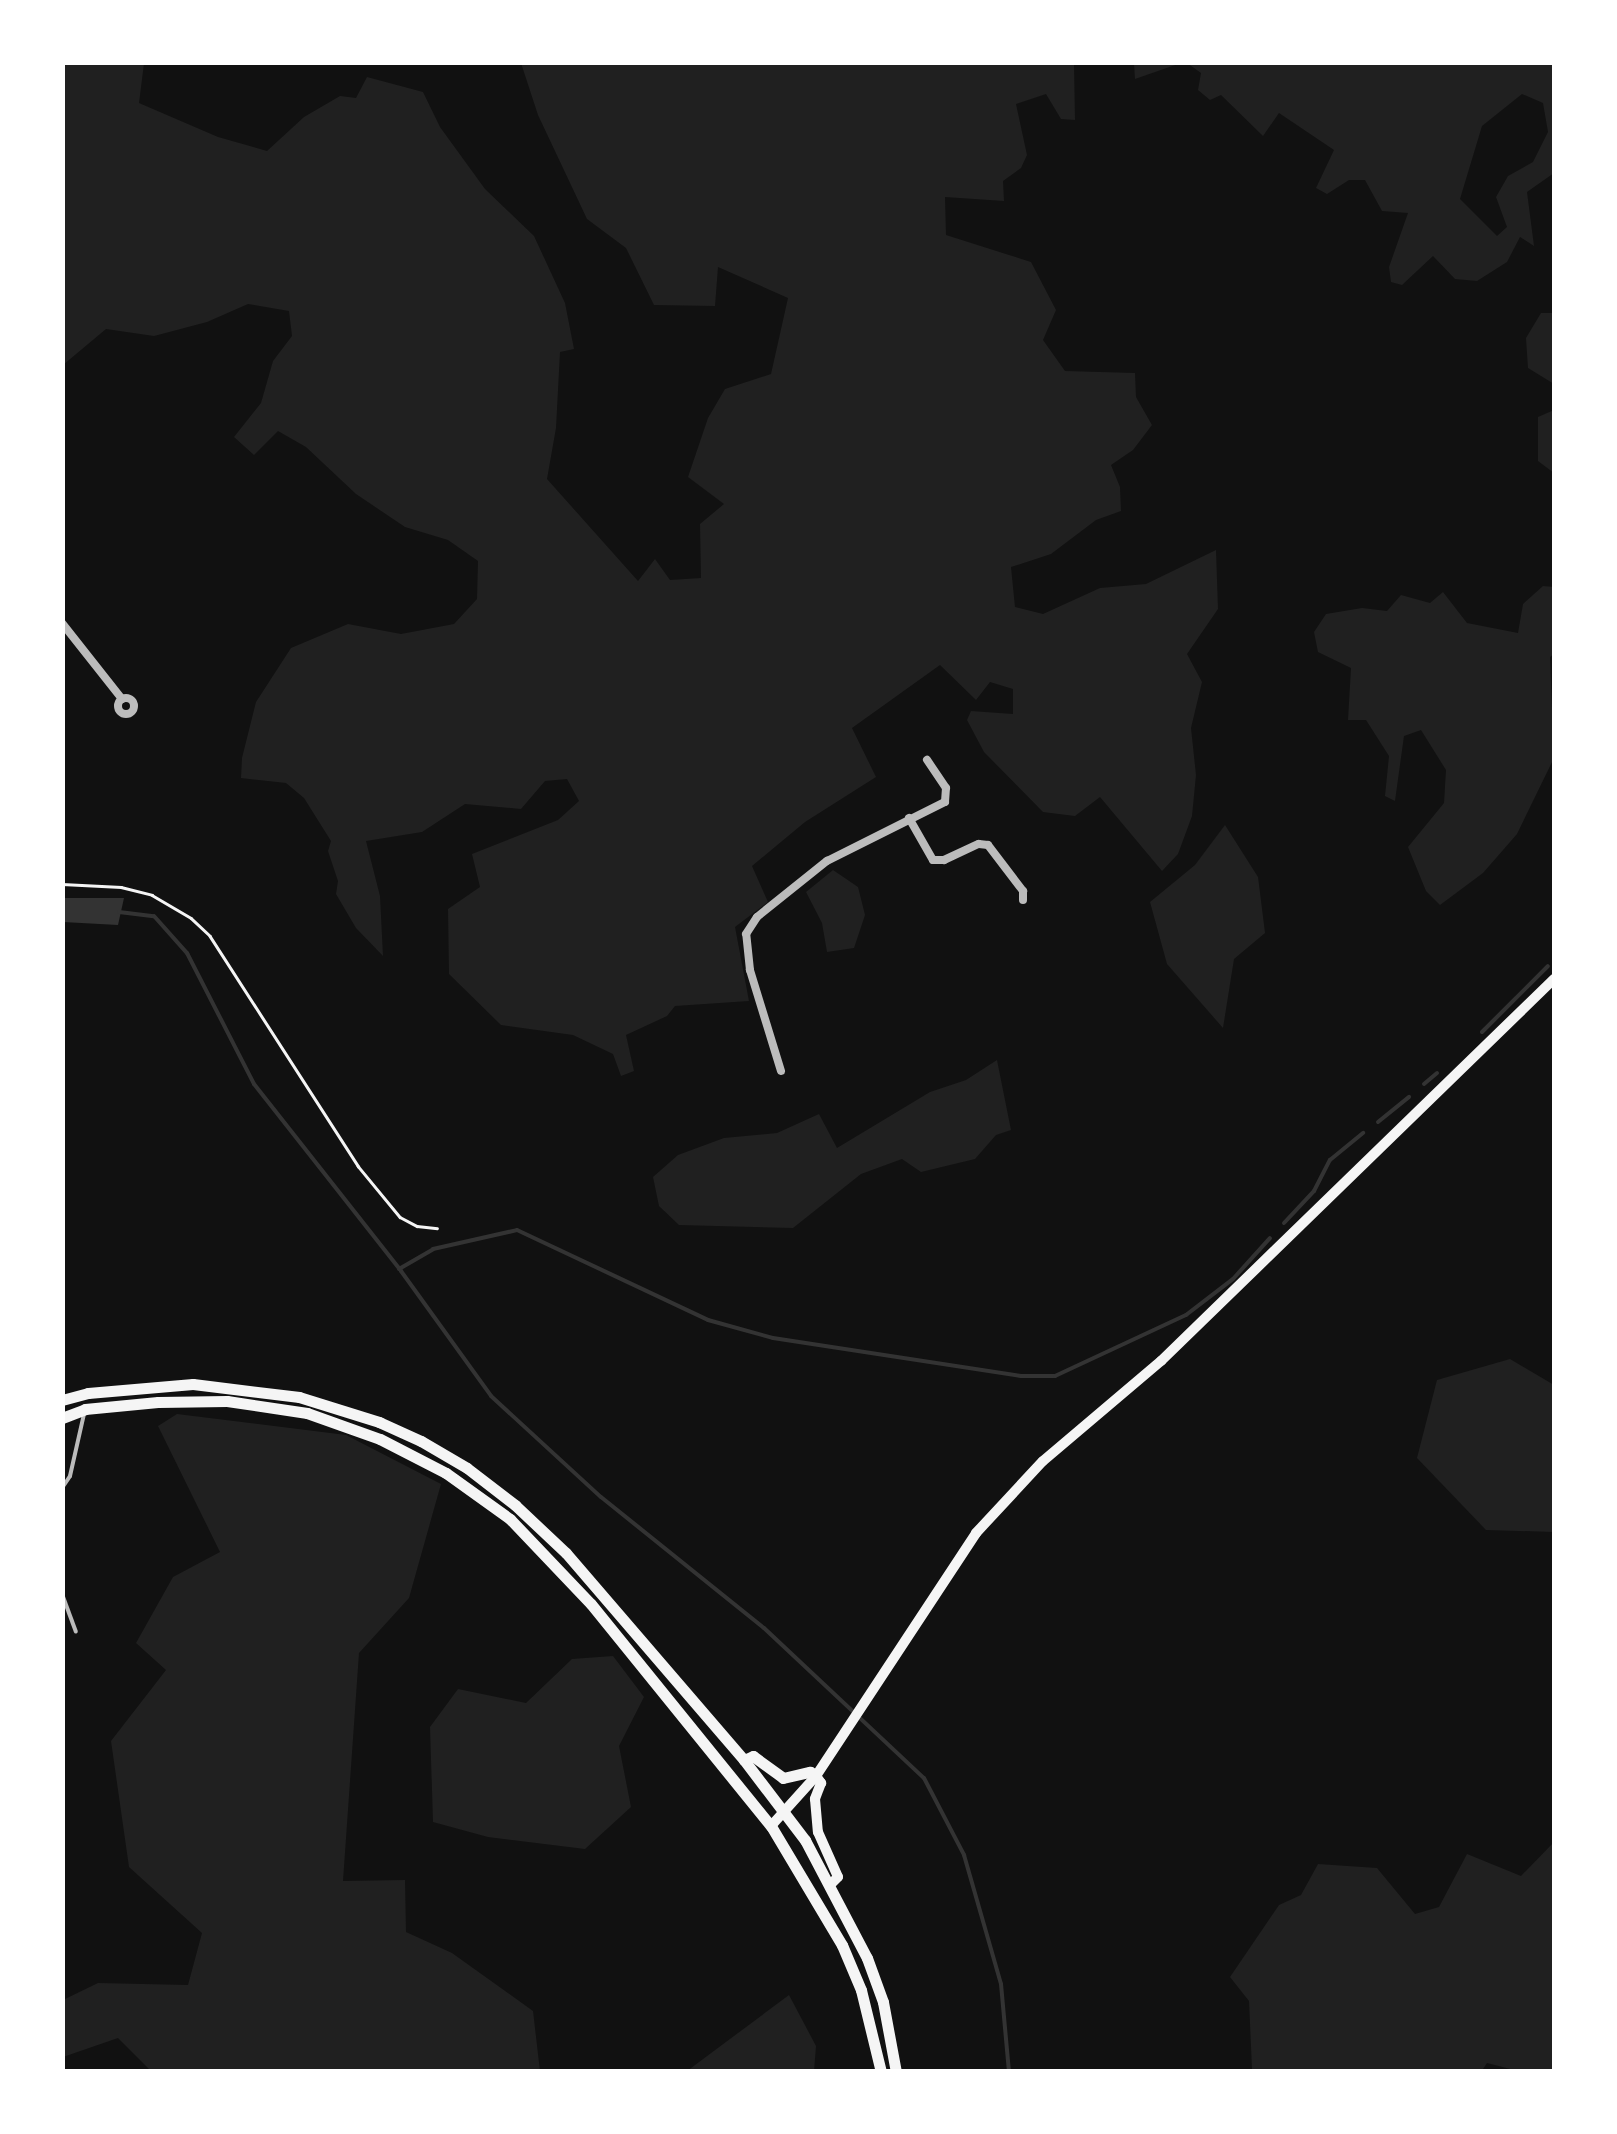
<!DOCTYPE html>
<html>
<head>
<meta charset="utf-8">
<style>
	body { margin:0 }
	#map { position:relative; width:1617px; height:2134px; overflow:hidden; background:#111; font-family:"DejaVu Sans",sans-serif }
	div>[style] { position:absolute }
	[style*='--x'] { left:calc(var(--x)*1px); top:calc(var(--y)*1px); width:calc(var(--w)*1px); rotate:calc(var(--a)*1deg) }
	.green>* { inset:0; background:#202020 }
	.water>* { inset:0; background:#333 }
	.stream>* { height:4px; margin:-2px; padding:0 2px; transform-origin:2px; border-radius:2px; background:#333 }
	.path>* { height:2.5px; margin:-1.25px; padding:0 1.25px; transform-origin:1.25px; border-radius:1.25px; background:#f5f5f5 }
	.service>* { height:4px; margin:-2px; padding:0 2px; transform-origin:2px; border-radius:2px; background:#bcbcbc }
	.minor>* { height:8px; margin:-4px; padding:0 4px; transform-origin:4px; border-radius:4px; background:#bcbcbc }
	.minor>.ring { margin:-4px; padding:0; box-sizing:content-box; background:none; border:8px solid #bcbcbc; border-radius:50% }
	.secondary>* { height:10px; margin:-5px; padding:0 5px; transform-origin:5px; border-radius:5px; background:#f5f5f5 }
	.primary>* { height:11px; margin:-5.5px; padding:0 5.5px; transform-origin:5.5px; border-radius:5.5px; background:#f5f5f5 }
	span { translate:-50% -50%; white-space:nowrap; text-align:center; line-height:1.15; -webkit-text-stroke:10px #fff; paint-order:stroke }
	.frame { position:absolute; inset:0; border:65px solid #fff; pointer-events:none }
</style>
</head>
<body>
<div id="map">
	<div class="green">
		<i style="clip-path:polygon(63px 62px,144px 63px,139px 103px,218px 137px,267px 151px,304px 117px,340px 96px,356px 98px,367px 77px,423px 92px,440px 127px,485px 189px,534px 236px,565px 303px,574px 349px,560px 352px,556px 428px,547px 479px,638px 581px,655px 559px,670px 580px,701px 578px,700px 524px,724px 504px,688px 477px,708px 418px,725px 389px,771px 374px,788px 298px,718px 267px,715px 306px,654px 305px,626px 248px,587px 219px,538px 115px,521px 63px,1074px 63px,1075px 120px,1061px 119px,1046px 94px,1016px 104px,1027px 155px,1021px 168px,1003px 181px,1004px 201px,945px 197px,946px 235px,1031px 262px,1056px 310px,1043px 340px,1065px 371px,1135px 373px,1136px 397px,1152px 425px,1133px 450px,1111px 465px,1120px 487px,1121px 511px,1096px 520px,1051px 554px,1011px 567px,1015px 607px,1043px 614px,1100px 588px,1146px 584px,1216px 550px,1218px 609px,1187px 654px,1202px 682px,1191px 728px,1196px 775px,1192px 816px,1178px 854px,1162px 871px,1100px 797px,1075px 816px,1043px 812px,984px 752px,967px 720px,971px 711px,1013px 714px,1013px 689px,990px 682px,976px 700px,940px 665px,852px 728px,876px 777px,805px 822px,752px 866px,768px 902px,735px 927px,749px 1001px,675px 1006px,667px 1016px,626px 1035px,634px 1071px,621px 1076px,613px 1054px,573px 1035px,501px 1025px,449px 974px,448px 909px,480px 887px,472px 854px,558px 820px,579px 801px,567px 779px,545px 781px,521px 809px,465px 804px,422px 832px,366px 841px,380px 896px,383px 956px,356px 928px,336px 894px,338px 881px,328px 851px,331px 841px,304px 798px,286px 783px,241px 778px,242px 758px,256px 702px,291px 648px,348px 624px,401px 634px,454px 624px,477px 599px,478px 561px,448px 540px,405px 527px,356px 494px,306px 447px,278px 431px,254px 455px,234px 437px,261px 403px,273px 361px,292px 336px,289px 311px,248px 304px,207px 322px,154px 336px,106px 329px,63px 365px)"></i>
		<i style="clip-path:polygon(1134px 63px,1134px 62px,1181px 63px,1135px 79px)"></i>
		<i style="clip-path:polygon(evenodd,1187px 63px,1554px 63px,1554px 173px,1527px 192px,1534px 246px,1520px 237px,1507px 262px,1477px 281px,1455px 279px,1433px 256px,1402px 285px,1391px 282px,1389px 267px,1408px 213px,1382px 211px,1365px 180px,1349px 180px,1327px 194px,1316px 188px,1334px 150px,1279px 113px,1263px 136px,1221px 95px,1210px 100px,1198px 90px,1201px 73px,1187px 63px,1522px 94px,1543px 103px,1548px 132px,1533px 162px,1508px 176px,1496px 197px,1507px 227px,1497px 236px,1460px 199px,1482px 126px,1522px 94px)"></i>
		<i style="clip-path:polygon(1541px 313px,1554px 313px,1554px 384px,1528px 368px,1526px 338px)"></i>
		<i style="clip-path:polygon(1554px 410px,1554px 473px,1538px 461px,1538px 417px)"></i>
		<i style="clip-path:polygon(1543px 586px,1554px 587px,1554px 654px,1550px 657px,1554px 758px,1517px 834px,1483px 873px,1440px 905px,1426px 891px,1408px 847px,1444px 803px,1446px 770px,1421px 730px,1404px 736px,1395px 801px,1385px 796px,1389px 756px,1366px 720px,1348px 720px,1351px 668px,1318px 652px,1314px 632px,1326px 614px,1362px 608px,1387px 611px,1401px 595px,1430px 603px,1443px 592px,1467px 623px,1518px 633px,1523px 604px)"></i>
		<i style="clip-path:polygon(1225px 825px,1258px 877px,1265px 933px,1234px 959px,1223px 1028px,1167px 964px,1150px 902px,1195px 865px)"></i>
		<i style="clip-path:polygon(833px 870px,858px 887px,865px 915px,854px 948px,827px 952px,822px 923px,806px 892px)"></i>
		<i style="clip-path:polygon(997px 1060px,1011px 1130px,996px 1135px,975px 1159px,921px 1172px,902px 1159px,861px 1174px,793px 1228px,679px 1225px,659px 1206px,653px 1177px,678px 1155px,724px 1138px,777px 1133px,819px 1114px,837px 1148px,930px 1092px,966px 1080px)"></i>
		<i style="clip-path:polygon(1510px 1359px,1554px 1385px,1554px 1532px,1486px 1530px,1417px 1458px,1437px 1380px)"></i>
		<i style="clip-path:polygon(177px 1414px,346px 1435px,441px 1484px,409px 1598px,359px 1653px,343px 1881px,405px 1880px,406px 1932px,452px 1953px,533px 2011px,540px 2071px,151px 2071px,118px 2038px,63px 2057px,63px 2000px,98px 1983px,188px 1985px,202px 1933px,129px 1867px,111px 1741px,166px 1670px,136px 1643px,173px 1577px,220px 1552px,158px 1426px)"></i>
		<i style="clip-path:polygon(613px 1656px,644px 1697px,619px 1746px,631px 1807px,585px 1849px,488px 1837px,433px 1822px,430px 1727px,458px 1689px,526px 1703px,572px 1659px)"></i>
		<i style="clip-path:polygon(1554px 1842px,1554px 2071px,1518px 2071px,1487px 2063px,1481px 2072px,1248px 2071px,1252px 2069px,1249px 2001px,1230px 1977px,1279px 1905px,1301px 1895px,1318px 1864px,1377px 1868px,1415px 1914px,1439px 1907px,1467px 1854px,1521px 1876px)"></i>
		<i style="clip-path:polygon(789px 1995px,816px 2046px,814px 2071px,687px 2071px)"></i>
	</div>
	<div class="water">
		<i style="clip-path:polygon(62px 898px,124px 898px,118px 925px,63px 922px)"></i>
	</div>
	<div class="stream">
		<i style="--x:119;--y:912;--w:35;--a:7"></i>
		<i style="--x:154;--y:916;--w:50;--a:48.3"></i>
		<i style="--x:187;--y:953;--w:147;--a:62.9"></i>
		<i style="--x:254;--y:1084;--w:238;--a:51.8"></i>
		<i style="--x:401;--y:1271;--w:154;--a:54.2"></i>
		<i style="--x:491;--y:1396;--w:149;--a:42.6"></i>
		<i style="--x:601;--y:1497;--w:209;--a:38.8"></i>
		<i style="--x:764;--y:1628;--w:219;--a:43.2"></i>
		<i style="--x:924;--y:1778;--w:87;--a:62.5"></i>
		<i style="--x:964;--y:1855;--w:134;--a:74"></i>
		<i style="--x:1001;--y:1984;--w:88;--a:84.8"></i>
		<i style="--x:1482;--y:1032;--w:93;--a:-45"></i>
		<i style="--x:1424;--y:1084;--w:17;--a:-40"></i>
		<i style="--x:1378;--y:1122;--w:40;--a:-39"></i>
		<i style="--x:1284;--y:1223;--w:44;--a:-46.8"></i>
		<i style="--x:1314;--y:1191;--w:35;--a:-63"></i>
		<i style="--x:1330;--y:1160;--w:43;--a:-39.3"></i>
		<i style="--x:399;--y:1269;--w:39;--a:-30"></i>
		<i style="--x:433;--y:1249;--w:86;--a:-12.7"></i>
		<i style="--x:517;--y:1230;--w:211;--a:25.2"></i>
		<i style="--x:708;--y:1320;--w:67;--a:15.5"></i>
		<i style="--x:773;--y:1338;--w:251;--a:8.7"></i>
		<i style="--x:1021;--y:1376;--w:34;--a:0"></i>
		<i style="--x:1055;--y:1376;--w:145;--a:-25"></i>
		<i style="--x:1186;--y:1315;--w:59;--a:-37.5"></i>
		<i style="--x:1233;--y:1279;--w:55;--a:-47.9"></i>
	</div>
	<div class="path">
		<i style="--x:62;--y:884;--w:59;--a:2.9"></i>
		<i style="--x:121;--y:887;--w:32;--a:14"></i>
		<i style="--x:152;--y:895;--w:45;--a:30.5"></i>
		<i style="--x:191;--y:918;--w:26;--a:43"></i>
		<i style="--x:210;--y:936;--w:274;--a:57.2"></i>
		<i style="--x:358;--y:1166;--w:66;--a:50.5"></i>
		<i style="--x:400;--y:1217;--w:19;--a:28"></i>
		<i style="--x:417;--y:1226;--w:20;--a:6"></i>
	</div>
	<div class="service">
		<i style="--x:62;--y:1488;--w:14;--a:-56"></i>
		<i style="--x:70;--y:1476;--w:64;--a:-77.3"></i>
		<i style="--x:62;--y:1594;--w:40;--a:69.8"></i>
	</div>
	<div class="minor">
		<i style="--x:62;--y:623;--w:97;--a:51.7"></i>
		<i class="ring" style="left:118px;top:698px;width:8px;height:8px"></i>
		<i style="--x:909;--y:818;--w:48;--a:60.3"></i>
		<i style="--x:933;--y:860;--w:11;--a:0"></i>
		<i style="--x:944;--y:860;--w:38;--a:-25"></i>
		<i style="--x:979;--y:844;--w:9;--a:6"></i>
		<i style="--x:988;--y:845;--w:58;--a:52.7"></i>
		<i style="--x:1023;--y:891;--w:9;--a:90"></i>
		<i style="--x:781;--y:1071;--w:106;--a:-107.1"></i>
		<i style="--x:750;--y:970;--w:36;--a:-96"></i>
		<i style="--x:746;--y:934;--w:20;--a:-57"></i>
		<i style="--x:757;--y:917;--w:90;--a:-38.7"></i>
		<i style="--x:827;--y:861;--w:132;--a:-26.6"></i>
		<i style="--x:945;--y:802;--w:14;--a:-86"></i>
		<i style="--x:946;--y:788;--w:34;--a:-124"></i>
	</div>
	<div class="secondary">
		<i style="--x:816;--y:1776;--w:9;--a:54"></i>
		<i style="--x:821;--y:1783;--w:17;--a:111"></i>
		<i style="--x:815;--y:1799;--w:33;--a:85"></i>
		<i style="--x:818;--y:1832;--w:49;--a:66"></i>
		<i style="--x:838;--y:1877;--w:10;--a:135"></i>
		<i style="--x:771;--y:1826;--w:67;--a:-48"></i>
		<i style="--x:816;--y:1776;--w:291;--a:-56.6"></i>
		<i style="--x:976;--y:1533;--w:98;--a:-47.1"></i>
		<i style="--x:1043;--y:1461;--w:155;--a:-40.3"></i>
		<i style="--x:1161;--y:1361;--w:548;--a:-44.19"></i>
	</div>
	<div class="primary">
		<i style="--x:62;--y:1400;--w:27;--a:-15"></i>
		<i style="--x:88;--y:1393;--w:105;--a:-4.9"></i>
		<i style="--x:193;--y:1384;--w:107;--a:7"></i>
		<i style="--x:299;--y:1397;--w:84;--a:17.4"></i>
		<i style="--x:379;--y:1422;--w:46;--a:24.3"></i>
		<i style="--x:421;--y:1441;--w:53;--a:30.4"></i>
		<i style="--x:467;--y:1468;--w:61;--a:37.6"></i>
		<i style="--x:515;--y:1505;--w:70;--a:43.3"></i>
		<i style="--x:566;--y:1553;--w:273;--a:49.3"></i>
		<i style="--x:744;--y:1760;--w:101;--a:52.7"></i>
		<i style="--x:805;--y:1840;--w:133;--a:62.3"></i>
		<i style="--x:867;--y:1958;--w:47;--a:70"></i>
		<i style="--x:883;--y:2002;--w:71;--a:79.5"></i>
		<i style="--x:62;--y:1418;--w:25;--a:-21"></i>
		<i style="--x:85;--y:1409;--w:73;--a:-5.5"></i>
		<i style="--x:158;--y:1402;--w:69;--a:-0.8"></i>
		<i style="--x:227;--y:1401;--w:81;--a:8.5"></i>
		<i style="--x:307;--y:1413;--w:77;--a:19.6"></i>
		<i style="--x:380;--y:1439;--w:74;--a:27.3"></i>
		<i style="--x:446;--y:1473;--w:79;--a:35.7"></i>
		<i style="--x:510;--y:1519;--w:117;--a:46.4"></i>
		<i style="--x:591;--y:1604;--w:286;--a:51"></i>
		<i style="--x:771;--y:1826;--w:139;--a:59.2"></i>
		<i style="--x:842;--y:1945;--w:49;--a:67.1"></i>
		<i style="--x:861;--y:1990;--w:84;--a:76.3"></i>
		<i style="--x:744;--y:1760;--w:10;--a:-24"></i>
		<i style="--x:753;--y:1756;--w:37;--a:36"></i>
		<i style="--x:783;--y:1778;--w:28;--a:-13"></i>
		<i style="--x:810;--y:1772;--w:7;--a:34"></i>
	</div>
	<div class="frame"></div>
</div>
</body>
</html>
